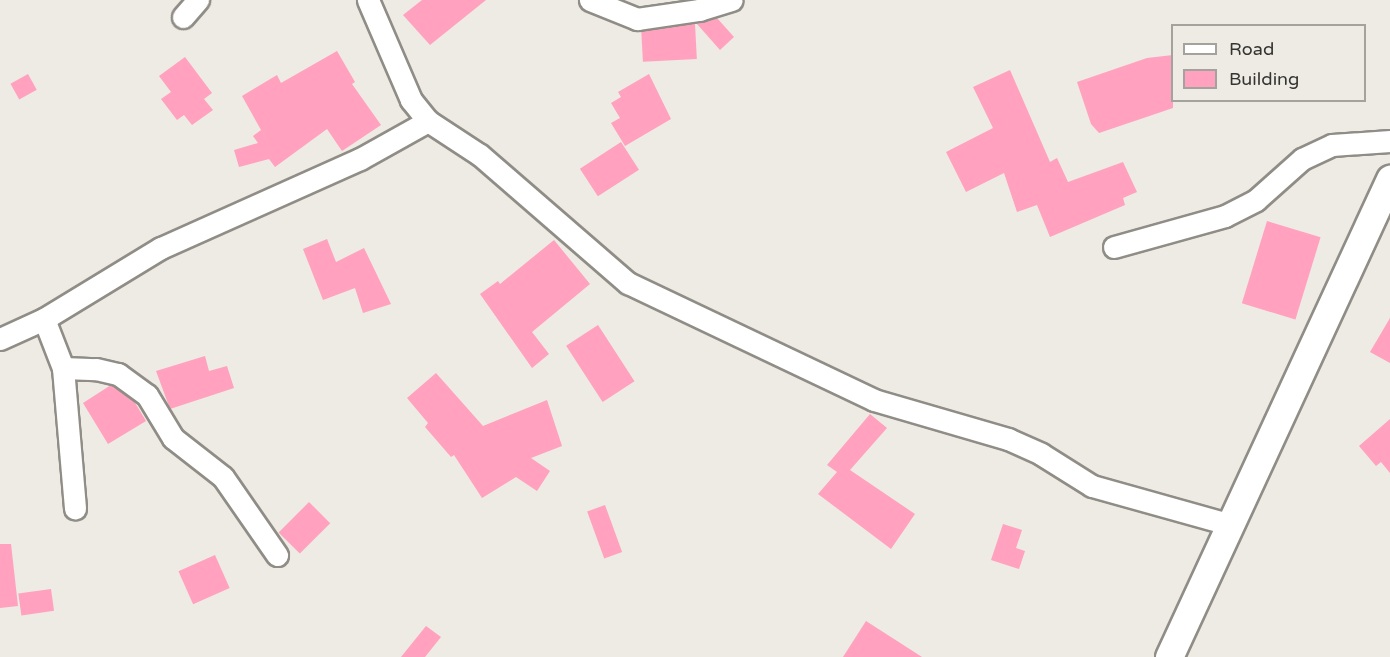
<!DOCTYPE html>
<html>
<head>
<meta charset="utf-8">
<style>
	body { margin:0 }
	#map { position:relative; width:1390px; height:657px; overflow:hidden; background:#edebe3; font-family:"Varela Round",sans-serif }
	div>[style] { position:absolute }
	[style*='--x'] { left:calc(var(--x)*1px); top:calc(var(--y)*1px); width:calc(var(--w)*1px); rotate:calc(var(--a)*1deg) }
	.building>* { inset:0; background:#ffa1bf; transform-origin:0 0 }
	.roads { filter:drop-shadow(2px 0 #8f8d86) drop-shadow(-2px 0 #8f8d86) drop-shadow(0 2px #8f8d86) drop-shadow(0 -2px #8f8d86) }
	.minor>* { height:21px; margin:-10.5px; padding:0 10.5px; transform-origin:10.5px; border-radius:10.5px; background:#fff }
	.tertiary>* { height:27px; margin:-13.5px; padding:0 13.5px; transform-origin:13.5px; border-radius:13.5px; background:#fff }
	span { translate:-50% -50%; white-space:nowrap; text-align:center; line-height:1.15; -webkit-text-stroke:6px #edebe3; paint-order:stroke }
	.legend { position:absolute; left:1171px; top:24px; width:195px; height:78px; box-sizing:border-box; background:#edebe3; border:2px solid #a3a29c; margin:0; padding:8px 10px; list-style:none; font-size:18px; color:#353431 }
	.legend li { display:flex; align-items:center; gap:12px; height:30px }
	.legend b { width:30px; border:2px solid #a3a29c }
</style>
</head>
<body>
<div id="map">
	<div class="building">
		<i style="clip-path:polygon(422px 0,486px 0,430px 45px,403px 15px)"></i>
		<i style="clip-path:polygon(717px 18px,734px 37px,720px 50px,697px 24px)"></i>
		<i style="left:695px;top:24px;width:35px;height:54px;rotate:87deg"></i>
		<i style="clip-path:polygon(337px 51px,355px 82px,352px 84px,381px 125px,342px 151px,327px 129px,275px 167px,269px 159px,239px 167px,234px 150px,258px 143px,253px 136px,261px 130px,242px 96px,277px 75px,281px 83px)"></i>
		<i style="clip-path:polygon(1173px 55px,1173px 108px,1099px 133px,1091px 124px,1077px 82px,1147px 58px)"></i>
		<i style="clip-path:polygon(185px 57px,212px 93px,204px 99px,213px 110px,192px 125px,184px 115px,177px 120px,161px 99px,171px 92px,159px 76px)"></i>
		<i style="clip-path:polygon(1010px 70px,1050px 162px,1057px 158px,1068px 182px,1123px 162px,1137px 192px,1123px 198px,1125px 205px,1050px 237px,1037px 205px,1017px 212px,1004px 173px,966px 192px,946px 152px,993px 128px,973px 87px)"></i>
		<i style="left:28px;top:74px;width:18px;height:20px;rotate:61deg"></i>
		<i style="clip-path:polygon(649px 74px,671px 119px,625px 146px,611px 123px,620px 118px,611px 103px,621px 97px,618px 92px)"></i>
		<i style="left:621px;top:142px;width:33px;height:49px;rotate:57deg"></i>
		<i style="left:1267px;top:221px;width:56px;height:86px;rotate:17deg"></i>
		<i style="clip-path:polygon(327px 239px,336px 262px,364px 248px,391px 304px,363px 313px,355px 288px,323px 300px,303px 249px)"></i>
		<i style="clip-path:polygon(554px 240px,590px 284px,532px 332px,549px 354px,532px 368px,480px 294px,498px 281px,500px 284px)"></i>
		<i style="clip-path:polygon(1390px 318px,1390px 363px,1370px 352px)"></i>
		<i style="left:598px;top:325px;width:67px;height:38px;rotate:57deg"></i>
		<i style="clip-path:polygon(205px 356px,209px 371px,227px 366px,234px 388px,170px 409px,156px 371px)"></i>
		<i style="clip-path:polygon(436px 373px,483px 426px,547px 400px,562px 446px,531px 458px,550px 471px,537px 491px,516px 477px,482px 498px,454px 455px,451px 457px,425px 427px,428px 423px,407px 398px)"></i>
		<i style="clip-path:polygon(111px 385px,134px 401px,146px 421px,108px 444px,83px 403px)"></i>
		<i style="clip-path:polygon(870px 414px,887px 428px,850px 470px,915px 514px,891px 549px,818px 494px,837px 472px,827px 465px)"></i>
		<i style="clip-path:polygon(1390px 419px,1390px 473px,1381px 462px,1376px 466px,1359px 446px)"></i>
		<i style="left:309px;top:502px;width:30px;height:43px;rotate:45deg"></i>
		<i style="left:605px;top:505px;width:50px;height:19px;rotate:70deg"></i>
		<i style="clip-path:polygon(1003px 524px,1022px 530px,1016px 548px,1025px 551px,1019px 569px,991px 560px)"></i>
		<i style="clip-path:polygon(0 544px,11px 544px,18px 606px,0 608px)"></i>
		<i style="left:215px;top:555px;width:36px;height:40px;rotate:66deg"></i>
		<i style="left:51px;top:589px;width:22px;height:33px;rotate:82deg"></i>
		<i style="clip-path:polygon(866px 621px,922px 657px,843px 657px)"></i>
		<i style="clip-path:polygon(426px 626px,441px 637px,425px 657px,401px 657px)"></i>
	</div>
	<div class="roads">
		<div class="minor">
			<i style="--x:368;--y:0;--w:109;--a:66.7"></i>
			<i style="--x:411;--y:100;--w:27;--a:51"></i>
			<i style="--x:428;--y:121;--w:62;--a:33.2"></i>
			<i style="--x:480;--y:155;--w:196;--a:40.9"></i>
			<i style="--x:628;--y:283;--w:272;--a:25.4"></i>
			<i style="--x:874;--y:400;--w:140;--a:16.2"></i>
			<i style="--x:1008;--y:439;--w:36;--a:24"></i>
			<i style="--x:1041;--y:454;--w:60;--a:32.1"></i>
			<i style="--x:1092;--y:486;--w:141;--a:15.6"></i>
			<i style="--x:590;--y:0;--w:51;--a:22"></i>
			<i style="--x:637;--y:19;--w:63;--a:-8.3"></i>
			<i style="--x:699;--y:10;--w:34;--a:-17"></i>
			<i style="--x:183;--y:17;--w:23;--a:-49"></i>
			<i style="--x:1114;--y:247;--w:115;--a:-15.6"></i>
			<i style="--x:1225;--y:216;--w:35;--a:-27"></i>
			<i style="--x:1256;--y:200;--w:62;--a:-41.7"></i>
			<i style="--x:1302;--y:159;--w:33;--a:-25"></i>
			<i style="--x:1332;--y:145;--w:58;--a:-3.9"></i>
			<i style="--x:44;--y:319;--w:53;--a:68.8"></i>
			<i style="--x:63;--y:368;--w:141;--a:85.1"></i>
			<i style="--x:0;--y:339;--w:48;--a:-24.4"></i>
			<i style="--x:44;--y:319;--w:137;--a:-31.3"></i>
			<i style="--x:161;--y:248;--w:218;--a:-24.1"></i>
			<i style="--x:360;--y:159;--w:78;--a:-29.2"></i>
			<i style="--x:63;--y:368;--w:33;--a:2"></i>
			<i style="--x:96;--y:369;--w:23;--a:13"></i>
			<i style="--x:118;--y:374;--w:36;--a:36"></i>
			<i style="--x:147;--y:395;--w:50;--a:58.8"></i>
			<i style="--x:173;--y:438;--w:63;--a:38"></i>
			<i style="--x:223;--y:477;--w:95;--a:55.3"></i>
		</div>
		<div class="tertiary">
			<i style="--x:1169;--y:657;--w:527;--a:-65.19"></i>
		</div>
	</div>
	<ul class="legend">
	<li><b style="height:8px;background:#fff"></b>Road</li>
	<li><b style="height:16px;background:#ffa1bf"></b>Building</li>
	</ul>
</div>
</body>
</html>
